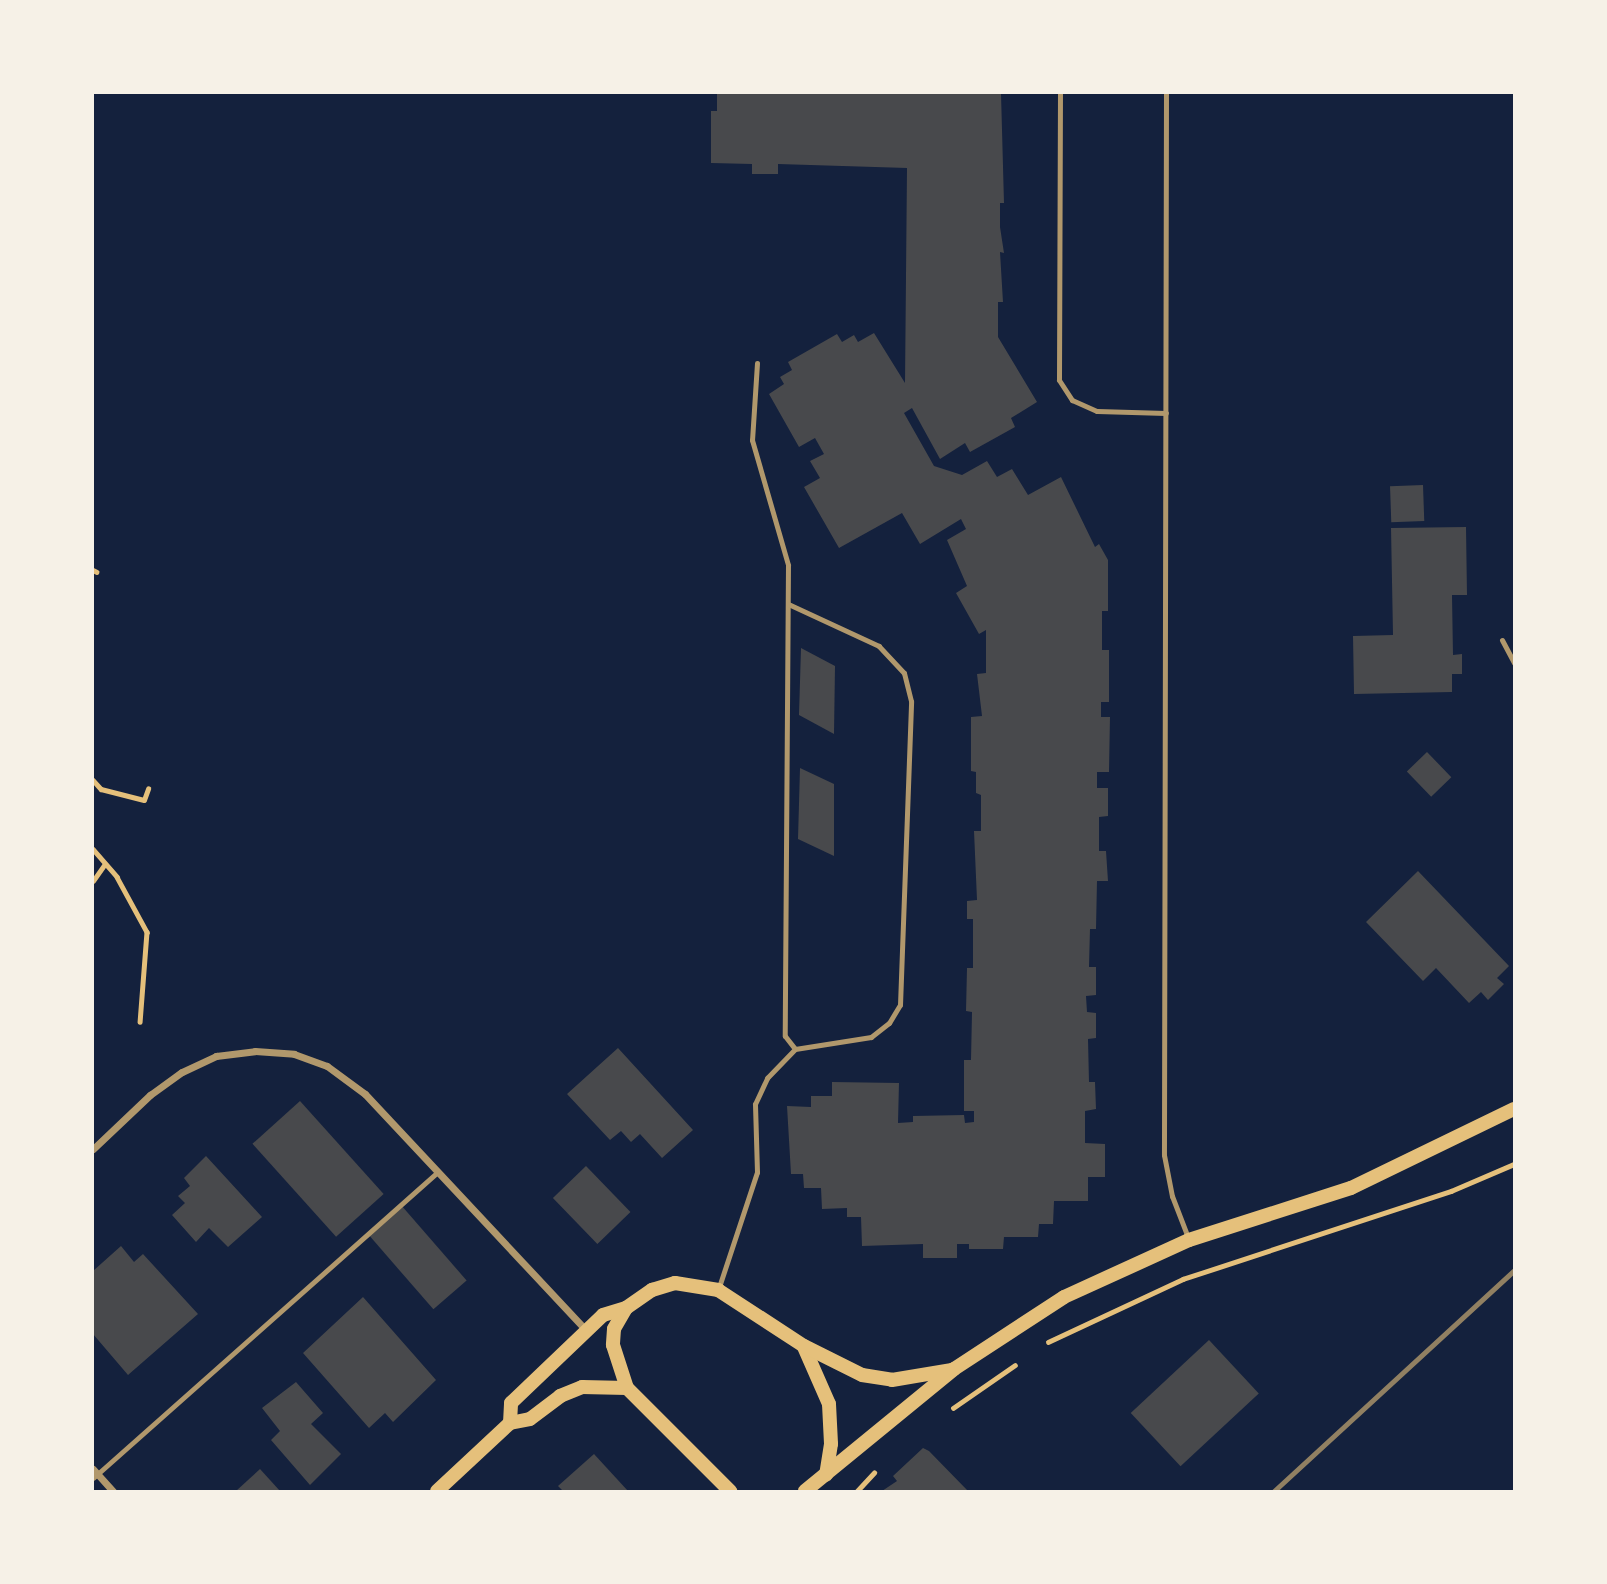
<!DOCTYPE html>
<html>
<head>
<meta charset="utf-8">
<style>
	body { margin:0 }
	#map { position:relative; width:1607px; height:1584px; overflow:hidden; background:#14213d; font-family:Poppins,sans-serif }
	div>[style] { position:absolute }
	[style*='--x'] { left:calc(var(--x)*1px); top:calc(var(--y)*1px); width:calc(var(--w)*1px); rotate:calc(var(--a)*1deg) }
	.building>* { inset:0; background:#48494c; transform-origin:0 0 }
	.path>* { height:4.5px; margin:-2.25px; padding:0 2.25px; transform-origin:2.25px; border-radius:2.25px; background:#e5c07b }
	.service>* { height:5px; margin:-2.5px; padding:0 2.5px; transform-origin:2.5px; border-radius:2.5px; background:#b1986c }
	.minor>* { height:7px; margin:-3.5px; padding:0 3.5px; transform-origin:3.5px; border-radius:3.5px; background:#b1986c }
	.secondary>* { height:14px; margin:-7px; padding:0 7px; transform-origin:7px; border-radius:7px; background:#e5c07b }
	.rail>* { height:5px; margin:-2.5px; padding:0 2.5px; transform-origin:2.5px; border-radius:2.5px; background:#918062 }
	span { translate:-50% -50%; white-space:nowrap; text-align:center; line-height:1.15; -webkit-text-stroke:7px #f6f1e7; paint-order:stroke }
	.frame { position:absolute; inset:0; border:94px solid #f6f1e7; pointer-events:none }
</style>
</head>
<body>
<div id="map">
	<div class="building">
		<i style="clip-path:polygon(717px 93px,1001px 93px,1004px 203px,1000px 203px,1000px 227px,1004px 253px,1000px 252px,1003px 302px,998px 302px,998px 337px,1037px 402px,1011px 418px,1015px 427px,970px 452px,965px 443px,940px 459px,912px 408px,904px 413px,934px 466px,962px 475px,987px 461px,997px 477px,1012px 469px,1028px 495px,1061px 477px,1095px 547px,1099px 544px,1108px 560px,1108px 611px,1102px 611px,1102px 650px,1109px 650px,1109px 702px,1101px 702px,1101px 717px,1110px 717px,1109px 772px,1097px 772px,1097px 788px,1108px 788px,1108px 816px,1099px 817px,1099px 851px,1106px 851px,1108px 881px,1097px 881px,1096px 929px,1090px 929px,1089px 967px,1096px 967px,1096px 995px,1086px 996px,1087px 1012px,1096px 1013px,1096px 1038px,1088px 1039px,1089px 1082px,1095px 1082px,1096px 1109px,1085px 1111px,1085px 1143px,1105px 1144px,1105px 1177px,1088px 1177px,1088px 1201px,1054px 1201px,1053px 1224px,1039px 1224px,1038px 1237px,1004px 1237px,1003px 1249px,969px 1249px,969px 1244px,957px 1244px,957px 1258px,923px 1258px,923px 1244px,862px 1246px,861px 1217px,847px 1217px,847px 1208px,822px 1209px,821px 1188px,804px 1188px,803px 1174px,791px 1174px,787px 1106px,811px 1107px,811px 1096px,832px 1096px,832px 1082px,899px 1083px,898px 1123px,913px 1122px,913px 1116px,964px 1115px,965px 1123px,974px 1122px,974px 1111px,964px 1111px,964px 1060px,971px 1060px,972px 1012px,966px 1011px,967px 968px,973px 968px,973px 919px,967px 919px,967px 901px,977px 900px,974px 831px,981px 831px,981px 795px,976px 793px,976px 772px,971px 771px,971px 717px,982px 716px,977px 674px,986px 673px,986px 630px,979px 634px,956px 593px,967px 586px,947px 540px,966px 529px,961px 519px,920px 544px,902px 513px,839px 548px,804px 487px,820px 478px,810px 461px,824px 454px,815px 438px,799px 447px,769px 394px,784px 384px,780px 377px,792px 370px,788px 362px,837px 334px,842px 342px,854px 335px,858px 342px,874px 333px,905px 383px,907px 168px,778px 164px,778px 174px,752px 174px,752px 164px,711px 163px,711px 111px,717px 111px)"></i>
		<i style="left:1423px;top:485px;width:36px;height:33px;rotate:88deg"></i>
		<i style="clip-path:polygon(1466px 527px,1467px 595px,1452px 595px,1453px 655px,1462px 654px,1462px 674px,1452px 674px,1452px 692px,1354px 694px,1353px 636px,1393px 635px,1391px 528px)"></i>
		<i style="clip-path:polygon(801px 648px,835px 666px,834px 734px,799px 715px)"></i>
		<i style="left:1427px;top:752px;width:35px;height:28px;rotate:46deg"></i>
		<i style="clip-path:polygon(800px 768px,834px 784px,834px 856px,798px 839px)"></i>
		<i style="clip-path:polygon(1418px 871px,1509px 966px,1497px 978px,1504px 984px,1488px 1000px,1481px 992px,1469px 1003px,1436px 968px,1423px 981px,1366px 922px)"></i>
		<i style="clip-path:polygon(618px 1048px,693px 1130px,662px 1158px,640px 1134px,631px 1142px,621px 1131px,610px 1140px,567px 1094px)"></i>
		<i style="left:300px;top:1101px;width:125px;height:64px;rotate:48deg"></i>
		<i style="clip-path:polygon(206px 1156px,262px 1217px,228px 1247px,209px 1228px,196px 1242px,172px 1215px,185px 1203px,178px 1196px,190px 1186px,184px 1178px)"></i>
		<i style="left:586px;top:1166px;width:64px;height:46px;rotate:46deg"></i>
		<i style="left:401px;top:1205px;width:100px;height:44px;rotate:49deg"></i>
		<i style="clip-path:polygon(121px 1246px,134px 1262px,143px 1254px,198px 1314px,128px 1375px,93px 1334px,93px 1271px)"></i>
		<i style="clip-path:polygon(363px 1297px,436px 1380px,393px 1422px,385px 1413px,369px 1428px,303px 1353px)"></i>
		<i style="left:1209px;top:1340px;width:73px;height:107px;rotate:47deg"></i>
		<i style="clip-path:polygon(296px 1382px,323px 1413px,311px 1424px,341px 1454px,310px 1485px,271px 1440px,280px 1431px,262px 1408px)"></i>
		<i style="clip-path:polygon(923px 1448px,929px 1451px,968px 1491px,882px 1491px,897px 1481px,893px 1476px)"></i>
		<i style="clip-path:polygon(594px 1454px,628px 1491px,563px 1491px,558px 1486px)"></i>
		<i style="clip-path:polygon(260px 1469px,280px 1491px,236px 1491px)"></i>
	</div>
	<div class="path">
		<i style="--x:93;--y:570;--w:4;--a:27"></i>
		<i style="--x:93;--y:780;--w:12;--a:48"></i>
		<i style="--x:101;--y:789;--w:44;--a:14.3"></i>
		<i style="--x:144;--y:800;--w:12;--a:-70"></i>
		<i style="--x:93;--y:849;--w:37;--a:49"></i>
		<i style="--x:117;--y:877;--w:63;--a:61.4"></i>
		<i style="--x:147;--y:932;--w:90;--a:94.4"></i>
		<i style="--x:93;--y:881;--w:19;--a:-55"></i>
		<i style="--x:1048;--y:1342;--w:149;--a:-25"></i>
		<i style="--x:1183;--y:1279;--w:282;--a:-18.2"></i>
		<i style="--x:1451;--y:1191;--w:69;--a:-23.2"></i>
		<i style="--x:953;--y:1408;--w:75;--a:-34.7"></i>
		<i style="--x:857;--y:1491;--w:25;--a:-47"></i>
	</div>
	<div class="service">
		<i style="--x:1060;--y:93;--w:287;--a:90.2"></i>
		<i style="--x:1059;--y:380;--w:24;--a:57"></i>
		<i style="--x:1072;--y:400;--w:27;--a:24"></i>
		<i style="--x:1097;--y:411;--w:69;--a:1.7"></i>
		<i style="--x:1166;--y:93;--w:1062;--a:90.11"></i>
		<i style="--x:1164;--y:1155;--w:42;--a:79"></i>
		<i style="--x:1172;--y:1196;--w:47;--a:68.9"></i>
		<i style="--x:757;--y:363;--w:77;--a:93.7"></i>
		<i style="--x:752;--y:440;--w:130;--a:73.9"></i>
		<i style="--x:788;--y:565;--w:471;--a:90.4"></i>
		<i style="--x:785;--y:1036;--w:16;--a:52"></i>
		<i style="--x:1502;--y:640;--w:26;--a:62"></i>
		<i style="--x:719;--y:1287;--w:121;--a:-71.7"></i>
		<i style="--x:757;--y:1172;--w:68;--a:-91.7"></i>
		<i style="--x:755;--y:1104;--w:29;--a:-65"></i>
		<i style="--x:767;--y:1078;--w:40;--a:-46"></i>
		<i style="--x:795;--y:1049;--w:77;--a:-9"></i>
		<i style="--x:871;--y:1037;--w:23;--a:-38"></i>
		<i style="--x:889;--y:1023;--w:21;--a:-59"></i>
		<i style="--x:900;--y:1005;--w:304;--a:-87.9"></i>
		<i style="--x:911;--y:701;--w:29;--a:-104"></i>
		<i style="--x:904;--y:673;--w:37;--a:-133"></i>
		<i style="--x:879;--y:646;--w:100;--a:-155.2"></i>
		<i style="--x:93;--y:1478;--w:461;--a:-41.6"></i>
	</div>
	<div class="minor">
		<i style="--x:93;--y:1149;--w:79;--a:-43.5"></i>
		<i style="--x:150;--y:1095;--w:39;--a:-36"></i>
		<i style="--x:182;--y:1072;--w:38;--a:-25"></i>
		<i style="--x:216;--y:1056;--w:39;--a:-7"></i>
		<i style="--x:255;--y:1051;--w:39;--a:4"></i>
		<i style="--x:294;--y:1054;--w:35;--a:20"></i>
		<i style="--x:327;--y:1066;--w:47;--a:36.4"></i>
		<i style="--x:365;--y:1094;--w:323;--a:46.9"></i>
		<i style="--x:93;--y:1469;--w:30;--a:48"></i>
	</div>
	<div class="secondary">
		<i style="--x:626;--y:1308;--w:24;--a:120"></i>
		<i style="--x:614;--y:1329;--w:16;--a:94"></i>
		<i style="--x:613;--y:1345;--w:45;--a:72"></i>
		<i style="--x:627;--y:1388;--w:146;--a:45"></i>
		<i style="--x:804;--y:1347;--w:62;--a:66.3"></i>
		<i style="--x:829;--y:1404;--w:40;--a:87.1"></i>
		<i style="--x:831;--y:1444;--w:31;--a:99"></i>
		<i style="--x:510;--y:1423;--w:20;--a:-87"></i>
		<i style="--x:511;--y:1403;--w:127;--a:-43.7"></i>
		<i style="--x:603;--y:1315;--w:24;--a:-17"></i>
		<i style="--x:626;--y:1308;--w:32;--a:-35"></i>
		<i style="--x:652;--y:1290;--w:24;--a:-17"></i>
		<i style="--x:675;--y:1283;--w:44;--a:9.2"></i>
		<i style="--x:718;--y:1290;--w:103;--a:33.1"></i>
		<i style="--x:804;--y:1346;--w:65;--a:26.6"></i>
		<i style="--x:862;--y:1375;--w:30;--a:9"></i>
		<i style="--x:892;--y:1380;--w:61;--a:-9.5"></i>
		<i style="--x:437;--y:1491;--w:100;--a:-43"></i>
		<i style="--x:510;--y:1423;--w:20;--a:-11"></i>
		<i style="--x:530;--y:1419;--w:38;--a:-37"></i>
		<i style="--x:560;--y:1396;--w:24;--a:-22"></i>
		<i style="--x:582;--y:1387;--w:45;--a:1.3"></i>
		<i style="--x:805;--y:1491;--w:193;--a:-39.3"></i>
		<i style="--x:954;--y:1369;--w:131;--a:-33.2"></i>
		<i style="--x:1064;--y:1297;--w:137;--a:-24.5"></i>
		<i style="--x:1189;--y:1240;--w:170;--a:-17.8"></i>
		<i style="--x:1351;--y:1188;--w:181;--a:-25.9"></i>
	</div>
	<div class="rail">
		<i style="--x:1274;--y:1491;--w:326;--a:-42.6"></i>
	</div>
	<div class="frame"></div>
</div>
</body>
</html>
